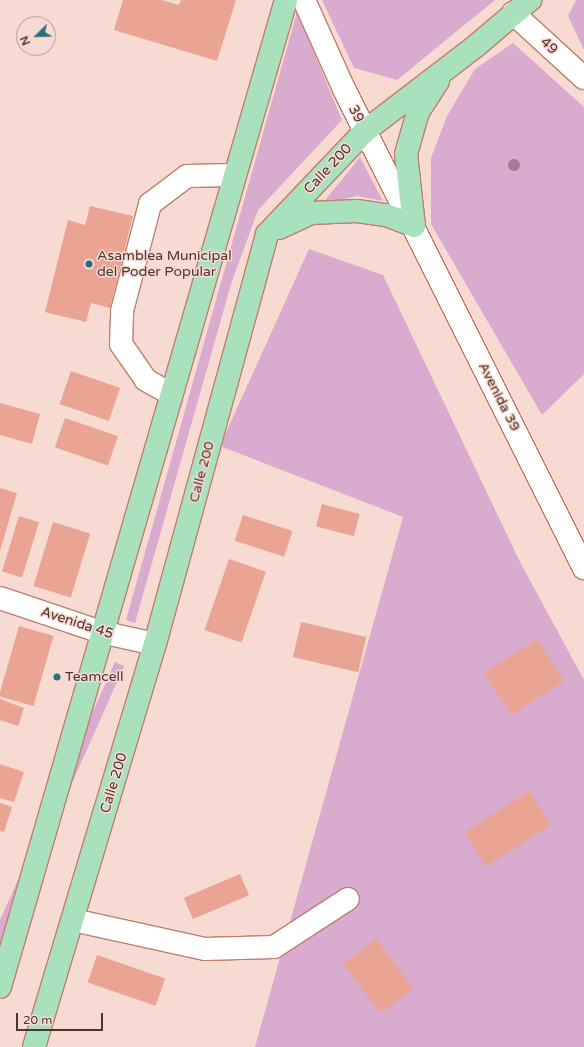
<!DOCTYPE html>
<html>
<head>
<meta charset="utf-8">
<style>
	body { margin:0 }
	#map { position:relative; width:584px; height:1047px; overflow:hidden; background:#f7dad2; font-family:"Varela Round",sans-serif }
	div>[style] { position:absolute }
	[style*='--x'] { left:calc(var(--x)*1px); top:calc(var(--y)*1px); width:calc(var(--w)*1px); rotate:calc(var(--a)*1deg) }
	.green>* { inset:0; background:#d9abcf; transform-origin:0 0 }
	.building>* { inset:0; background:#e9a493; transform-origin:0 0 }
	.roads { filter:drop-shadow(1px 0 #c07e6e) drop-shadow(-1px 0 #c07e6e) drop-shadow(0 1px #c07e6e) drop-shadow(0 -1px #c07e6e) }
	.minor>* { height:22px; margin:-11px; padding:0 11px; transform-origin:11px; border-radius:11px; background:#fff }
	.major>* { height:22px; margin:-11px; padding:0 11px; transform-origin:11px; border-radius:11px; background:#a9e1bd }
	.trees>* { width:12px; height:12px; margin:-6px; border-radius:50%; background:#ab7a94 }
	.dots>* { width:11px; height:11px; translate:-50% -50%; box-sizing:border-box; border:2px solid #f7dad2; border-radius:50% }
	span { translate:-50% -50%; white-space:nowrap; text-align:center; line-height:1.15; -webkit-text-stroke:3px #f7dad2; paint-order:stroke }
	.street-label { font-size:14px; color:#4f332c }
	.poi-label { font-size:14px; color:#4f332c }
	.left { translate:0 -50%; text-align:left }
	.north { position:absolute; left:16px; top:16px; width:40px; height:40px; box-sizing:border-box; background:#f7dad2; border:1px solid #b49790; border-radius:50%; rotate:247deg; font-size:11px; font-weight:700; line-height:16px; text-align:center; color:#4f332c }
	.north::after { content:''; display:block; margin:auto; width:14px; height:18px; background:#286e7c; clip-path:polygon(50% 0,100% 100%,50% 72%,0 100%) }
	.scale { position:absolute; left:16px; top:1013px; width:87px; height:18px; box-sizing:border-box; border:2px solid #4f332c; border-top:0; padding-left:5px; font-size:12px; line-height:14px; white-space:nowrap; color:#4f332c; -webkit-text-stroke:3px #f7dad2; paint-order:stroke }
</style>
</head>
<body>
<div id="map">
	<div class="green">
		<i style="clip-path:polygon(322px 0,495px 0,397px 80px,354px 68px)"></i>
		<i style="clip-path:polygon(576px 0,584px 0,584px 50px,568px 16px)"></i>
		<i style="clip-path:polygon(297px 12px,342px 120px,258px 210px,231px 284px,135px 623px,126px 620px)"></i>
		<i style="clip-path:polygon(513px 43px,584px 107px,584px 374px,542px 415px,431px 224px,431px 158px,447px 116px,475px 69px)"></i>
		<i style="clip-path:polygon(360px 157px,383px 201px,357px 196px,322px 204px)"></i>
		<i style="clip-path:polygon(309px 249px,383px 275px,520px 562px,584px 680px,584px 1047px,255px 1047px,403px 517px,220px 446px)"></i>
		<i style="left:115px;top:662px;width:10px;height:401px;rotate:24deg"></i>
	</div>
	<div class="building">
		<i style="clip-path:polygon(123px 0,161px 0,179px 5px,181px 0,236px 0,217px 61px,114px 30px)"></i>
		<i style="clip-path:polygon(90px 206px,133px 216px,110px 308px,91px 303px,86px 322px,45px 312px,68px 220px,85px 225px)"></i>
		<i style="left:71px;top:371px;width:52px;height:35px;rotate:19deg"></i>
		<i style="clip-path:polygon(0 403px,40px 414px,32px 444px,0 435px)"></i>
		<i style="left:65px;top:418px;width:56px;height:31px;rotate:19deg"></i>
		<i style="clip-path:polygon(0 488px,17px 493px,0 551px)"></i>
		<i style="left:322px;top:504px;width:39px;height:23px;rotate:15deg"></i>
		<i style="left:243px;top:515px;width:52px;height:27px;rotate:18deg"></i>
		<i style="left:19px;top:516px;width:21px;height:58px;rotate:17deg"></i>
		<i style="left:53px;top:522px;width:39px;height:67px;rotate:17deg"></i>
		<i style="left:229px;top:559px;width:39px;height:75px;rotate:19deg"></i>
		<i style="left:301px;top:622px;width:67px;height:36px;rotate:13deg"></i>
		<i style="left:19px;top:626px;width:36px;height:73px;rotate:16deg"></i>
		<i style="left:537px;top:639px;width:50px;height:63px;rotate:57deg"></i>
		<i style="clip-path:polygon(0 699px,24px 708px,18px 726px,0 720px)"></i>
		<i style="clip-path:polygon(0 764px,24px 772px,14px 802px,0 798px)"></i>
		<i style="left:529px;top:791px;width:40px;height:77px;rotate:57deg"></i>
		<i style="clip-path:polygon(0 803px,12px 807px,4px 832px,0 831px)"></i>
		<i style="left:240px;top:874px;width:23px;height:61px;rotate:67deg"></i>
		<i style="left:376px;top:939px;width:62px;height:41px;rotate:53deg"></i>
		<i style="left:97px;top:955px;width:72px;height:29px;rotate:19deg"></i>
	</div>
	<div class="roads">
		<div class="minor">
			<i style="--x:304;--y:0;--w:98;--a:65.8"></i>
			<i style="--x:344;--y:89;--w:536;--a:63.39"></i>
			<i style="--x:513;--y:13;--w:96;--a:42.5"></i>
			<i style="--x:171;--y:394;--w:29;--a:-151"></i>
			<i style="--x:146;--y:380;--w:44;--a:-124.8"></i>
			<i style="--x:121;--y:344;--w:33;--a:-88"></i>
			<i style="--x:122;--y:311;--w:111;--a:-75.3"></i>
			<i style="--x:150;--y:204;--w:46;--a:-37.1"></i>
			<i style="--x:187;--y:176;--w:48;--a:-1.2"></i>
			<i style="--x:0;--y:598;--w:107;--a:18.6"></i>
			<i style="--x:101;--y:632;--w:55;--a:12.5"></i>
			<i style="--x:73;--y:920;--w:135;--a:12.4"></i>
			<i style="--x:205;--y:949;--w:69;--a:-1.7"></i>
			<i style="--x:274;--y:947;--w:88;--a:-33"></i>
		</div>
		<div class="major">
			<i style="--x:279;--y:228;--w:35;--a:-25"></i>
			<i style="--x:311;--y:213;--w:46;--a:-2.5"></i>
			<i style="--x:357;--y:211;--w:29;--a:8"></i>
			<i style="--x:386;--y:215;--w:30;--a:21"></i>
			<i style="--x:414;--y:226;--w:72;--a:-96.3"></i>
			<i style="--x:406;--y:154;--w:44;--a:-74.1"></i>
			<i style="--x:418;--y:112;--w:37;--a:-57"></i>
			<i style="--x:0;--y:987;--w:1028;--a:-73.84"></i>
			<i style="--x:34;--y:1047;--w:421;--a:-73.3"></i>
			<i style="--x:155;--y:644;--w:425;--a:-74.7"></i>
			<i style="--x:267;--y:234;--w:142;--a:-46.4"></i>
			<i style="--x:365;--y:131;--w:141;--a:-37.5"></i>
			<i style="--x:477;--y:45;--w:70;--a:-40.3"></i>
		</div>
	</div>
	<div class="trees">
		<i style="left:514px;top:165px"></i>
	</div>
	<div class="dots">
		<i style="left:89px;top:264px;background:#286e7c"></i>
		<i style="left:57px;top:677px;background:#286e7c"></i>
	</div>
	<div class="street-label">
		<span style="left:549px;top:46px;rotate:42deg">49</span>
		<span style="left:356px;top:114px;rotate:63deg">39</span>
		<span style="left:328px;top:169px;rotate:-47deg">Calle 200</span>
		<span style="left:499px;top:397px;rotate:63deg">Avenida 39</span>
		<span style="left:202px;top:472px;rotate:-75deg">Calle 200</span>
		<span style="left:77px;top:623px;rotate:18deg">Avenida 45</span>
		<span style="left:114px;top:783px;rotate:-73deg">Calle 200</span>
	</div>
	<div class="poi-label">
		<span class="left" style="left:97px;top:264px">Asamblea Municipal<br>del Poder Popular</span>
		<span class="left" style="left:65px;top:677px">Teamcell</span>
	</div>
	<div class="north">N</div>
	<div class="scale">20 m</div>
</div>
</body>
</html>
